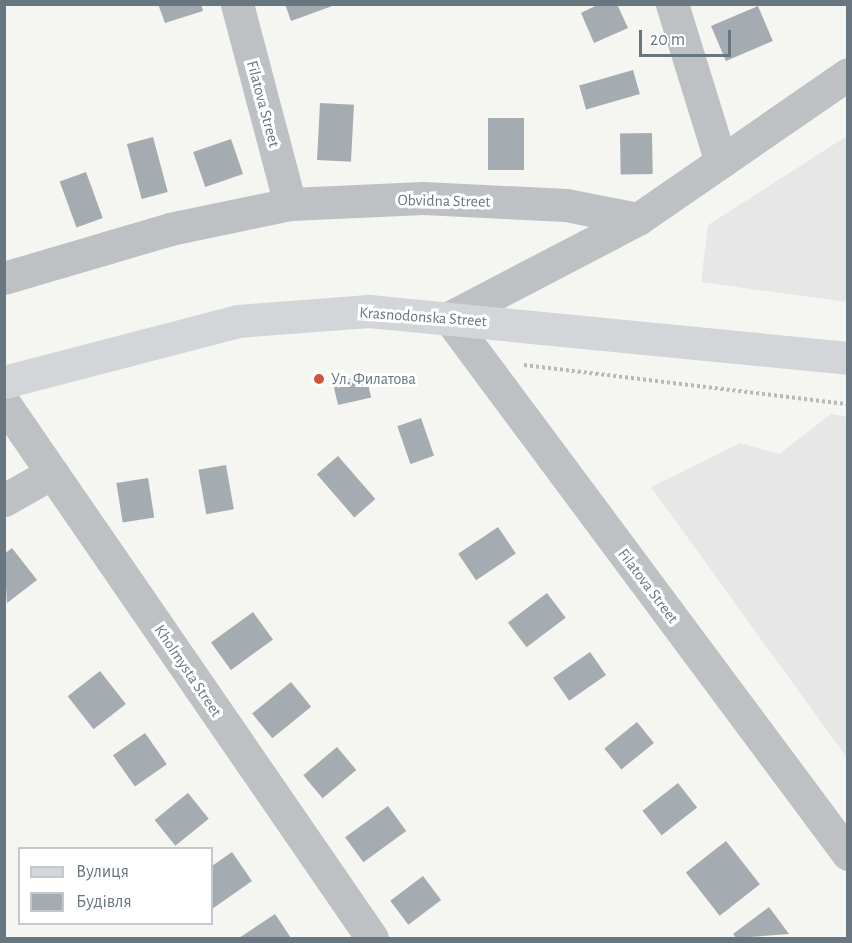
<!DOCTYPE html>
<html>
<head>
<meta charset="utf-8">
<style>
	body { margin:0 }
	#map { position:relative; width:852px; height:943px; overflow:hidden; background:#f5f5f2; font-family:"Alegreya Sans",sans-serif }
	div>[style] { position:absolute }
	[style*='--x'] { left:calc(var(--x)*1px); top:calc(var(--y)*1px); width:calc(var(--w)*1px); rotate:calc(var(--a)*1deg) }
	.built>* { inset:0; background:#e6e7e6 }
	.building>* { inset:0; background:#a5acb1; transform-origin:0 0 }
	.path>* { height:4px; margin-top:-2px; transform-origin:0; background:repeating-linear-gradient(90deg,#b7babc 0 3px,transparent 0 6px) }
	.minor>* { height:33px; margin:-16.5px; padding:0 16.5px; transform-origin:16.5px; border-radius:16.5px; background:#bdc1c4 }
	.major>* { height:33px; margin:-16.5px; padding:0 16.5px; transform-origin:16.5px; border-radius:16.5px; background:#d2d6d9 }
	.dots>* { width:16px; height:16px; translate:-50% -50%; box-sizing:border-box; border:3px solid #fff; border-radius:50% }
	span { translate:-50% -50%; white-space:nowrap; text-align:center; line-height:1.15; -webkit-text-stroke:6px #fff; paint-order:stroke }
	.street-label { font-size:16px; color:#687680 }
	.poi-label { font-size:16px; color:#687680 }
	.left { translate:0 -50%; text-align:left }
	.frame { position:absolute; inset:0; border:6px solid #687680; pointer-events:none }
	.legend { position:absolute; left:18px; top:847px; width:195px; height:78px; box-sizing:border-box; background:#fff; border:2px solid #c3c8cc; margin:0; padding:8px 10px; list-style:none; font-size:18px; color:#687680 }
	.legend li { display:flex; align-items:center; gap:12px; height:30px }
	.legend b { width:30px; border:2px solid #c3c8cc }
	.scale { position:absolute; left:639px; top:30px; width:92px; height:27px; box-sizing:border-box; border:3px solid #687680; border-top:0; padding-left:8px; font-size:18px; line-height:21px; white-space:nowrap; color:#687680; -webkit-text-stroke:4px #fff; paint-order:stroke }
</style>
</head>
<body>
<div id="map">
	<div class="built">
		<i style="clip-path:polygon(847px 136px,847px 302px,701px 282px,708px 225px)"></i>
		<i style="clip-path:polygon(831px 414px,848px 417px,847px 758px,651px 487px,740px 443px,779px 454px)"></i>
	</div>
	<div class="building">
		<i style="clip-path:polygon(158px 4px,201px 4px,203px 11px,165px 23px)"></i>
		<i style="clip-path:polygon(285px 4px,335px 4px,335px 5px,291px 21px)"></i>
		<i style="clip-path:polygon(599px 4px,617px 4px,628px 28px,594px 43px,581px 13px)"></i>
		<i style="left:758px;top:6px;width:38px;height:51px;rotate:67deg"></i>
		<i style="left:633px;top:70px;width:25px;height:56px;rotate:74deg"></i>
		<i style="left:320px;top:103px;width:34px;height:57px;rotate:3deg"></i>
		<i style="left:488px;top:118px;width:36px;height:52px"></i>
		<i style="left:652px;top:133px;width:41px;height:32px;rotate:89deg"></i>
		<i style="left:153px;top:137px;width:57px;height:27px;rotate:75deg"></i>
		<i style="left:231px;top:139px;width:37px;height:40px;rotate:71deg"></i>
		<i style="left:86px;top:172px;width:49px;height:28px;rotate:70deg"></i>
		<i style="left:366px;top:375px;width:23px;height:34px;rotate:77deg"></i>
		<i style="left:421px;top:418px;width:40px;height:25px;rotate:71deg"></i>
		<i style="left:338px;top:456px;width:57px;height:28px;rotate:49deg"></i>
		<i style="left:226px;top:465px;width:45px;height:28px;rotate:80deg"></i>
		<i style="left:148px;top:478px;width:40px;height:32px;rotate:81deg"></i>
		<i style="left:498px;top:527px;width:32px;height:48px;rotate:56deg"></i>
		<i style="clip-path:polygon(12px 548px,37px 580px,7px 603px,4px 554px)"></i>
		<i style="left:547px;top:593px;width:31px;height:49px;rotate:53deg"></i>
		<i style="left:253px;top:612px;width:34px;height:52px;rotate:54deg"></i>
		<i style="left:590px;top:652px;width:28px;height:45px;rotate:55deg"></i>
		<i style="left:100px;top:671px;width:42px;height:41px;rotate:52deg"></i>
		<i style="left:291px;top:682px;width:32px;height:50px;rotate:51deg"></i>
		<i style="left:637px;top:722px;width:27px;height:42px;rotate:51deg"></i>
		<i style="left:145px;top:733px;width:38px;height:39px;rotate:55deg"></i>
		<i style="left:337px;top:747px;width:30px;height:44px;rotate:50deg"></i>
		<i style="left:678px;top:783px;width:31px;height:45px;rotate:52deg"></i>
		<i style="left:188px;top:793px;width:33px;height:43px;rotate:51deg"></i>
		<i style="left:388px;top:806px;width:31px;height:53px;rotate:54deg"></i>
		<i style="left:726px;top:841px;width:55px;height:51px;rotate:52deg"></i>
		<i style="clip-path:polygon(232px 852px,252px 881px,212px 909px,212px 866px)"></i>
		<i style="left:423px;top:876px;width:30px;height:41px;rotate:53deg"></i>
		<i style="clip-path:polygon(769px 907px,789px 934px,736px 938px,733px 934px)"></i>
		<i style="clip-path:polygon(275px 914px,291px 938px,239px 938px)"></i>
	</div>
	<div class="path">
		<i style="--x:524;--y:365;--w:326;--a:6.9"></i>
	</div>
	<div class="minor">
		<i style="--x:237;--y:4;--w:207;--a:75.2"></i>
		<i style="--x:672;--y:4;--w:165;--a:72.8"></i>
		<i style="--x:638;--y:219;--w:213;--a:152.4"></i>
		<i style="--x:449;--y:318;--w:668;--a:53.34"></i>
		<i style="--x:4;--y:278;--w:173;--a:-16.4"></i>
		<i style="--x:170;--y:229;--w:123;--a:-11.8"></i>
		<i style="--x:290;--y:204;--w:133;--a:-2.6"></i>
		<i style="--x:423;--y:198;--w:143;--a:2.8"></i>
		<i style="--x:566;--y:205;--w:73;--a:11"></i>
		<i style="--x:638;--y:219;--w:255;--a:-34.6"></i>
		<i style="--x:4;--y:403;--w:649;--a:55.48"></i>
		<i style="--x:4;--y:500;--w:55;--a:-29.4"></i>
	</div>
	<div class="major">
		<i style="--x:4;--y:382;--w:242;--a:-14.6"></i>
		<i style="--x:238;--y:321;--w:131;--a:-4.4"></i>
		<i style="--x:369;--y:311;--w:481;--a:5.6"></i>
	</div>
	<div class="dots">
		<i style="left:319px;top:379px;background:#cf5539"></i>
	</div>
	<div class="street-label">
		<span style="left:263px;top:104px;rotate:75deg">Filatova Street</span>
		<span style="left:444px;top:201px;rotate:1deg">Obvidna Street</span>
		<span style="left:423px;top:317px;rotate:4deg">Krasnodonska Street</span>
		<span style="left:648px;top:586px;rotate:53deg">Filatova Street</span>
		<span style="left:188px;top:671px;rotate:56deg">Kholmysta Street</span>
	</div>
	<div class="poi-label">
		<span class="left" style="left:331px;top:379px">Ул. Филатова</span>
	</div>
	<div class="frame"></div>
	<ul class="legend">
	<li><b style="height:8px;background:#d2d6d9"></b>Вулиця</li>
	<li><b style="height:16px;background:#a5acb1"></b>Будівля</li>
	</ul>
	<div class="scale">20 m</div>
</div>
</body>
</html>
